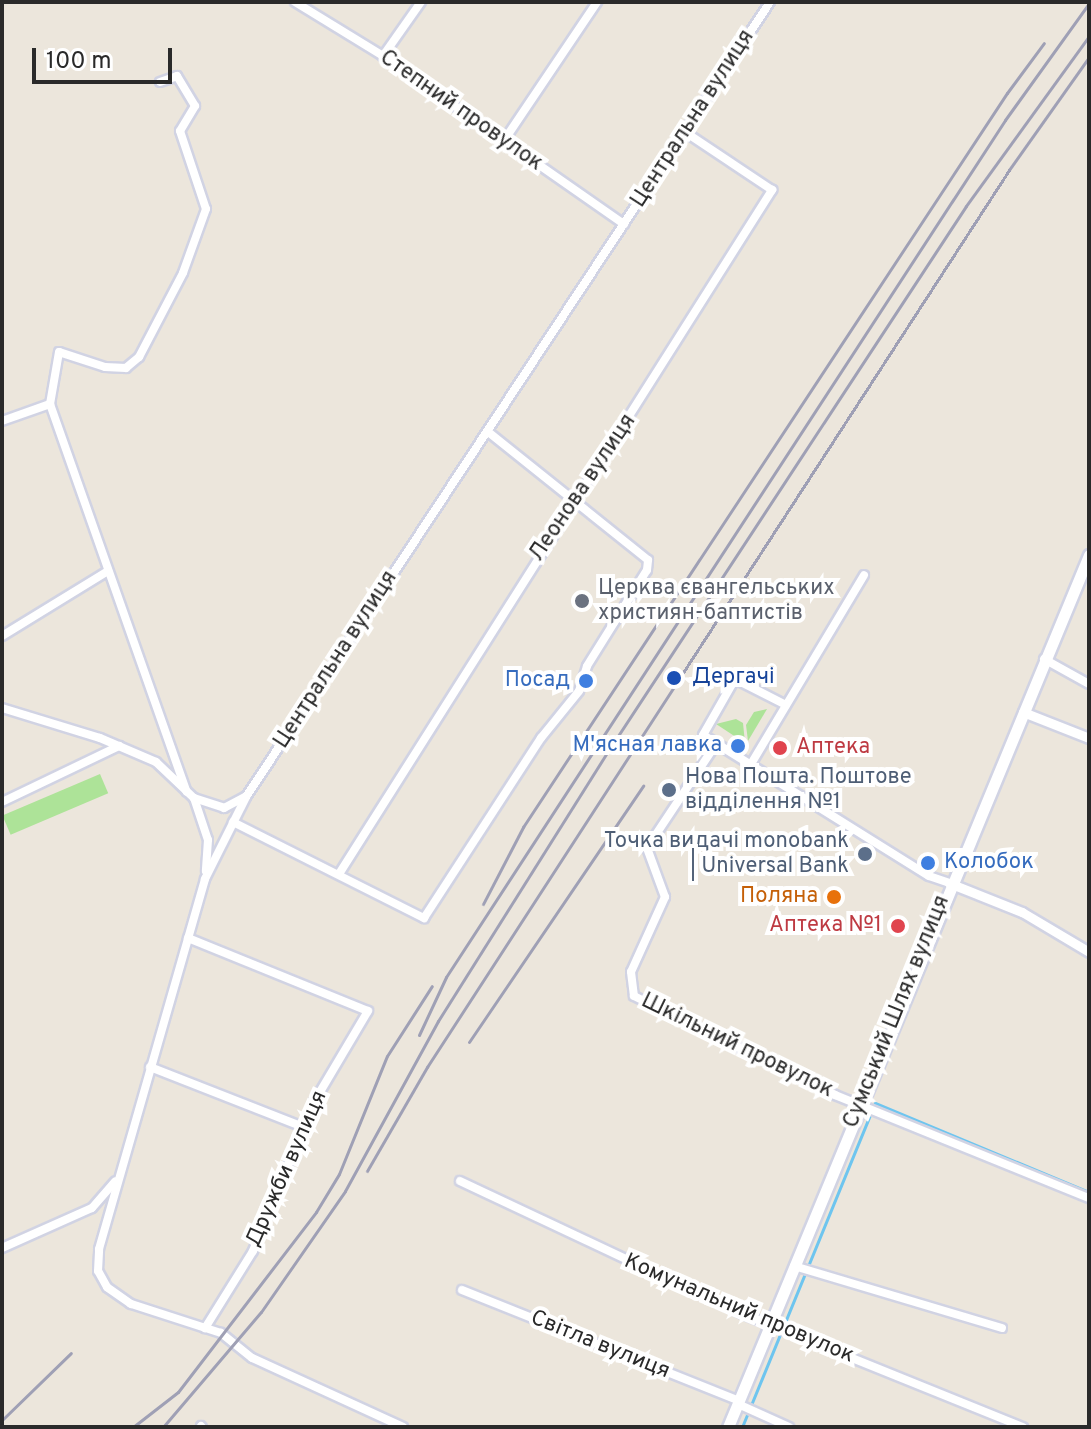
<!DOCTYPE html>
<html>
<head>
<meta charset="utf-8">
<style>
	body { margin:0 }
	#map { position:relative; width:1091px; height:1429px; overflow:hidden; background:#ece6dc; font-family:Overpass,sans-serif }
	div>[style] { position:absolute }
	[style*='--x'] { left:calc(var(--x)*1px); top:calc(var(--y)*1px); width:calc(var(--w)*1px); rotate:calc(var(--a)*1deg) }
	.green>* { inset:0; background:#ade398; transform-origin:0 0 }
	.stream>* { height:3px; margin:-1.5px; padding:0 1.5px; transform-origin:1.5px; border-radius:1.5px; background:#6ec5ef }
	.roads { filter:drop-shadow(2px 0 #d1d3e3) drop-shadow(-2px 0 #d1d3e3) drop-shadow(0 2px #d1d3e3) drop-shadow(0 -2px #d1d3e3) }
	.minor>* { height:8px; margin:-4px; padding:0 4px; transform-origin:4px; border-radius:4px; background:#fff }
	.tertiary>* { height:9px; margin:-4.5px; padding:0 4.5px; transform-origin:4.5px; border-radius:4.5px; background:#fff }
	.secondary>* { height:11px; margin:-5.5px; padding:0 5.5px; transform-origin:5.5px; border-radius:5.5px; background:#fff }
	.rail>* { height:3px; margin:-1.5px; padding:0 1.5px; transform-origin:1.5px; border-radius:1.5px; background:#9fa0b5 }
	.dots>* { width:22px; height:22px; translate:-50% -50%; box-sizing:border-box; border:4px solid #fff; border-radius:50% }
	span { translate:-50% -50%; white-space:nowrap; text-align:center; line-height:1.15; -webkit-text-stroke:8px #fff; paint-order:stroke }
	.street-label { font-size:22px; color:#2a2a2a }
	.worship-label { font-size:22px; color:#5b616d }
	.left { translate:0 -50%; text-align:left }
	.transit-label { font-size:22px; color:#164399 }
	.shop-label { font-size:22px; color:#366cbe }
	.right { translate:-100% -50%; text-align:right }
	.health-label { font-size:22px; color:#be3a42 }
	.service-label { font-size:22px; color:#4e5e75 }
	.food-label { font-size:22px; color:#c56008 }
	.frame { position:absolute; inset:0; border:4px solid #2a2a2a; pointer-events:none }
	.scale { position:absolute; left:32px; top:48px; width:140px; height:36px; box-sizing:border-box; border:4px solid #2a2a2a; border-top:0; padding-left:10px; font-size:24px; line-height:28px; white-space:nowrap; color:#2a2a2a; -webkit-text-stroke:6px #fff; paint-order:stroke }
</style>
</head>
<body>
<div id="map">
	<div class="green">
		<i style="clip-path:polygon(767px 709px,748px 741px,746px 725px,754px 712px)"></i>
		<i style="clip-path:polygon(736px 719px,743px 723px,745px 743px,716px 724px)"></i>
		<i style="left:100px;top:774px;width:21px;height:106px;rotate:67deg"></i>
	</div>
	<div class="stream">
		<i style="--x:742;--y:1427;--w:350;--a:-67.7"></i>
		<i style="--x:875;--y:1103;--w:232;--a:22.6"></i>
	</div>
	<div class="roads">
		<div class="minor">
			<i style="--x:295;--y:2;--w:103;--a:31.5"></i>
			<i style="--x:383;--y:56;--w:294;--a:34.9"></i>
			<i style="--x:383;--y:56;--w:66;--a:-54.9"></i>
			<i style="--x:160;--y:82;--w:18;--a:-19"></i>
			<i style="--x:177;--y:76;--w:35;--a:59"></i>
			<i style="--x:195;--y:106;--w:29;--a:121"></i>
			<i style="--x:180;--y:131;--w:82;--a:71.6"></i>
			<i style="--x:206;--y:209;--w:68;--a:109.8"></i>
			<i style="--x:183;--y:273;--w:95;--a:117.6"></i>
			<i style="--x:139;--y:357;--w:17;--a:140"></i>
			<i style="--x:126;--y:368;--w:21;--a:-177"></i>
			<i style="--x:105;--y:367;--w:48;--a:-161.9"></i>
			<i style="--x:59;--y:352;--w:53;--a:99.8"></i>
			<i style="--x:50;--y:404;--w:411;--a:70.6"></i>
			<i style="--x:503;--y:142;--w:169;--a:-56.1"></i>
			<i style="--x:2;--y:421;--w:51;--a:-19.5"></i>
			<i style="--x:2;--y:636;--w:124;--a:-31.5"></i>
			<i style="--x:1044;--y:659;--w:51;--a:29.1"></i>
			<i style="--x:786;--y:705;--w:57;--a:-153"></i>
			<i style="--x:735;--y:679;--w:64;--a:119.7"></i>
			<i style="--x:703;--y:735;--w:266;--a:32"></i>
			<i style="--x:929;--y:876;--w:21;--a:19"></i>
			<i style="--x:2;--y:708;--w:102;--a:17"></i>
			<i style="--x:100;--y:738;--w:61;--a:23.2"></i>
			<i style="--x:156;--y:762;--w:52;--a:43.5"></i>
			<i style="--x:194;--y:798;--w:32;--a:18"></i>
			<i style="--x:224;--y:808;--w:24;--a:-28"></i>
			<i style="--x:716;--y:744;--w:125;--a:123.6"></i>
			<i style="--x:647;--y:848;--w:52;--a:69.8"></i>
			<i style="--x:665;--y:897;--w:82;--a:114.4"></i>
			<i style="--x:631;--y:972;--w:24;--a:83"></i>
			<i style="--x:634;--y:996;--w:224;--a:26.2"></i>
			<i style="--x:835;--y:1095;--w:274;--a:22.1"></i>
			<i style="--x:751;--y:764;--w:220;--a:-59.1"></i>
			<i style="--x:194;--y:798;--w:44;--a:71.6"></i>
			<i style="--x:208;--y:840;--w:31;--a:94"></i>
			<i style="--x:2;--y:802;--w:130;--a:-25.6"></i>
			<i style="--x:233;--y:822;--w:214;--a:26.7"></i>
			<i style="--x:424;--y:918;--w:215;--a:-57"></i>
			<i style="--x:541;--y:738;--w:60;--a:-51"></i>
			<i style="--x:579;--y:691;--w:26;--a:-72"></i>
			<i style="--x:587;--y:666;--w:113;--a:-58"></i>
			<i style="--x:647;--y:570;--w:10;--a:-84"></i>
			<i style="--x:648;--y:560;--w:206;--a:-141.3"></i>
			<i style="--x:339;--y:874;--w:810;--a:-57.66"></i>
			<i style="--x:772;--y:190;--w:105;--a:-146.3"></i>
			<i style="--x:188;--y:938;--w:194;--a:22.1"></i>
			<i style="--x:368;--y:1011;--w:106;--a:120.7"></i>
			<i style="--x:314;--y:1102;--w:161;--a:112.3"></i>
			<i style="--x:253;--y:1251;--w:91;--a:121.9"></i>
			<i style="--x:150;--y:1067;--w:164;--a:21.4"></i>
			<i style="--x:460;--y:1181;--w:313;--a:25.2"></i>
			<i style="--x:743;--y:1314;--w:302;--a:22"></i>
			<i style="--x:2;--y:1248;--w:98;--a:-24"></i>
			<i style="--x:92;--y:1208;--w:35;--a:-49"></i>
			<i style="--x:794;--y:1266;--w:217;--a:16.6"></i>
			<i style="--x:462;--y:1290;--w:298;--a:21.8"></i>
			<i style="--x:738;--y:1404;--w:56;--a:24.3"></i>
			<i style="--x:201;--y:1426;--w:1;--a:45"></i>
			<i style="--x:403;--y:1427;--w:166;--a:-155.4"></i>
			<i style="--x:252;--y:1358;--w:40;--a:-141"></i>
			<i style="--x:221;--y:1333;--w:95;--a:-162.1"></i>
			<i style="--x:131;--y:1304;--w:29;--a:-145"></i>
			<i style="--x:107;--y:1287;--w:18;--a:-119"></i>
			<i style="--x:98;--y:1271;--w:22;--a:-87"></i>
			<i style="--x:99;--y:1249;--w:385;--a:-74"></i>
			<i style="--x:205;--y:879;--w:92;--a:-63.4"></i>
			<i style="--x:246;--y:797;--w:952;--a:-56.61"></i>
		</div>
		<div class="tertiary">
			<i style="--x:1023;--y:712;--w:71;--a:21.5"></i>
			<i style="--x:949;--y:883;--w:79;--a:21.7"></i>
			<i style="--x:1022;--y:912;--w:78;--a:30.8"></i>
		</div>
		<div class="secondary">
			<i style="--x:728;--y:1427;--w:944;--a:-67.51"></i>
		</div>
	</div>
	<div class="rail">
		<i style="--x:483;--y:904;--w:87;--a:-62.5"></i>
		<i style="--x:523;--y:827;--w:879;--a:-56.6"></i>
		<i style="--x:1007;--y:93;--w:62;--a:-53.5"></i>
		<i style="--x:419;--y:1035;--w:64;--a:-65"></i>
		<i style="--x:446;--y:977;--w:1023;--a:-56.88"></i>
		<i style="--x:1005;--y:120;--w:144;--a:-54.3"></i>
		<i style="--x:469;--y:1042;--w:310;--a:-55.8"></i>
		<i style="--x:367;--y:1171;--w:120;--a:-60"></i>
		<i style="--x:427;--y:1067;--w:468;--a:-57"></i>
		<i style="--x:682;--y:674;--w:601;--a:-57.02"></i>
		<i style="--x:1009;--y:170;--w:138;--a:-54.7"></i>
		<i style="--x:2;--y:1420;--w:96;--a:-44.2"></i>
		<i style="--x:133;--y:1427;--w:57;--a:-37.9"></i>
		<i style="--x:178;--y:1392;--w:227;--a:-52.5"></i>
		<i style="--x:316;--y:1212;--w:44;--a:-58.8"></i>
		<i style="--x:339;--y:1174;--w:127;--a:-67.9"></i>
		<i style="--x:387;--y:1056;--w:83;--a:-57.3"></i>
		<i style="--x:163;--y:1427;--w:151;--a:-49.6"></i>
		<i style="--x:261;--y:1312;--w:147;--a:-55.2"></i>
		<i style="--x:345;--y:1191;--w:194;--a:-61.3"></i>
		<i style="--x:438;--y:1021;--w:319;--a:-57.8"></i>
		<i style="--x:608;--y:751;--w:652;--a:-56.7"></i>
		<i style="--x:966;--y:206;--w:210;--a:-54.1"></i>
	</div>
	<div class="dots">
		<i style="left:582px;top:601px;background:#6b7280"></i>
		<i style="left:674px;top:678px;background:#1a4fb4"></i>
		<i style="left:586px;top:681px;background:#3f7fe0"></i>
		<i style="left:738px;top:746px;background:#3f7fe0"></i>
		<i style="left:780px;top:748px;background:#e0444e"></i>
		<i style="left:669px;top:790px;background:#5c6f8a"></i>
		<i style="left:865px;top:854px;background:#5c6f8a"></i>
		<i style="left:928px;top:863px;background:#3f7fe0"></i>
		<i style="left:834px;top:897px;background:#e8710a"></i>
		<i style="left:898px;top:926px;background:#e0444e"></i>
	</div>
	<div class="street-label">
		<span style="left:461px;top:111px;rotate:35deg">Степний провулок</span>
		<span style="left:693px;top:119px;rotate:-57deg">Центральна вулиця</span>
		<span style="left:583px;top:488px;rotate:-56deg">Леонова вулиця</span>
		<span style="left:336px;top:660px;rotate:-57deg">Центральна вулиця</span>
		<span style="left:897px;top:1012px;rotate:-68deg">Сумський Шлях вулиця</span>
		<span style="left:737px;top:1046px;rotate:26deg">Шкільний провулок</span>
		<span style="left:287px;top:1169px;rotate:-66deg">Дружби вулиця</span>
		<span style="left:739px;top:1309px;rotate:23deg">Комунальний провулок</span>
		<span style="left:600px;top:1345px;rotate:22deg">Світла вулиця</span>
	</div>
	<div class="worship-label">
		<span class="left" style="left:598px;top:601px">Церква євангельських<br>християн-баптистів</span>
	</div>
	<div class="transit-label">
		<span class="left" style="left:692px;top:678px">Дергачі</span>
	</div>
	<div class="shop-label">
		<span class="right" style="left:570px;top:681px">Посад</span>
		<span class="right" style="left:722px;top:746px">М'ясная лавка</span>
		<span class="left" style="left:944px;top:863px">Колобок</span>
	</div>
	<div class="health-label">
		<span class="left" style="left:796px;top:748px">Аптека</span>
		<span class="right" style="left:882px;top:926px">Аптека №1</span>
	</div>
	<div class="service-label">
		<span class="left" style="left:685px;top:790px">Нова Пошта. Поштове<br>відділення №1</span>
		<span class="right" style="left:849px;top:854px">Точка видачі monobank<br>| Universal Bank</span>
	</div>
	<div class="food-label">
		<span class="right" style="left:818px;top:897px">Поляна</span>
	</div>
	<div class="frame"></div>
	<div class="scale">100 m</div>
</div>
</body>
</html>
